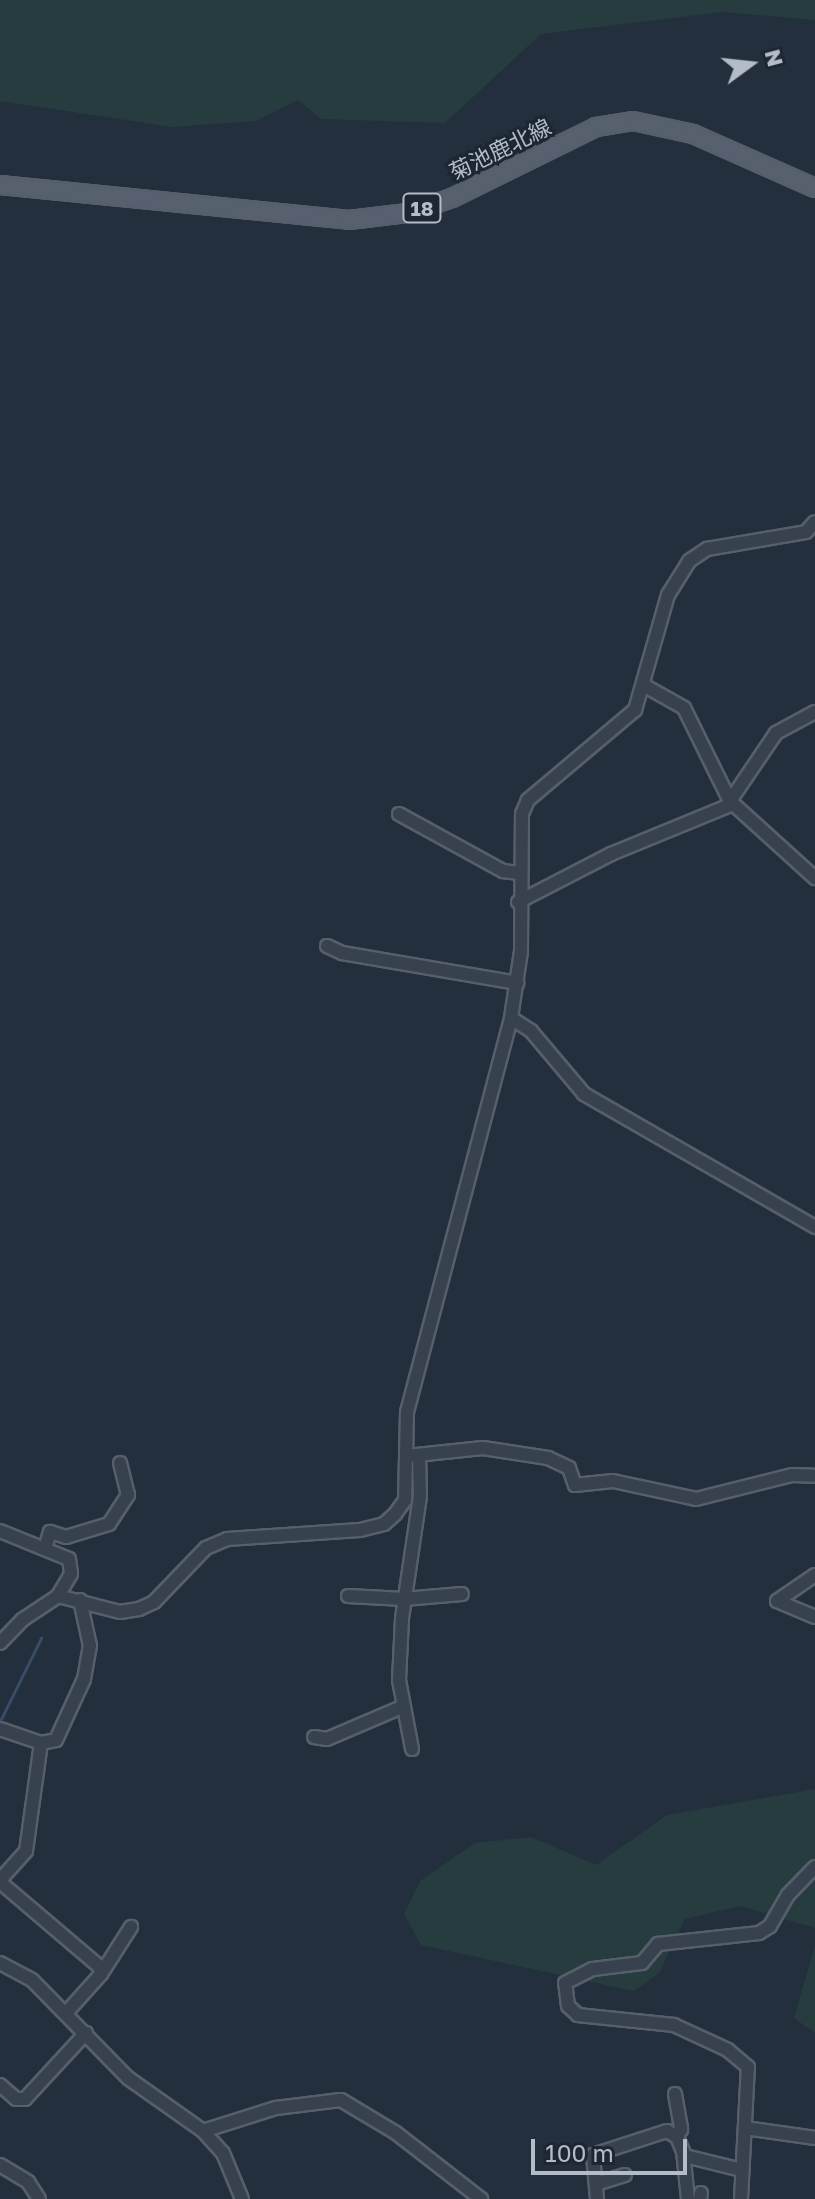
<!DOCTYPE html>
<html>
<head>
<meta charset="utf-8">
<style>
	body { margin:0 }
	#map { position:relative; width:815px; height:2199px; overflow:hidden; background:#242f3e; font-family:"Golos Text","Noto Sans JP",sans-serif }
	div>[style] { position:absolute }
	[style*='--x'] { left:calc(var(--x)*1px); top:calc(var(--y)*1px); width:calc(var(--w)*1px); rotate:calc(var(--a)*1deg) }
	.green>* { inset:0; background:#263c3f }
	.stream>* { height:3px; margin:-1.5px; padding:0 1.5px; transform-origin:1.5px; border-radius:1.5px; background:#394c67 }
	.roads { filter:drop-shadow(2px 0 #565f6c) drop-shadow(-2px 0 #565f6c) drop-shadow(0 2px #565f6c) drop-shadow(0 -2px #565f6c) }
	.minor>* { height:12px; margin:-6px; padding:0 6px; transform-origin:6px; border-radius:6px; background:#38414e }
	.major>* { height:16px; margin:-8px; padding:0 8px; transform-origin:8px; border-radius:8px; background:#56606e }
	span { translate:-50% -50%; white-space:nowrap; text-align:center; line-height:1.15; -webkit-text-stroke:6px #1d2633; paint-order:stroke }
	.shield-label span { padding:2px 6px; background:#1d2633; border:2px solid; border-radius:6px; -webkit-text-stroke-width:0 }
	.shield-label { font-size:20px; color:#b4bcc9; font-weight:700 }
	.street-label { font-size:22px; color:#b4bcc9 }
	.north { position:absolute; left:711px; top:24px; width:80px; height:80px; -webkit-text-stroke:6px #1d2633; paint-order:stroke; rotate:75deg; font-size:22px; font-weight:700; line-height:32px; text-align:center; color:#b4bcc9 }
	.north::after { content:''; display:block; margin:auto; width:28px; height:36px; background:#b4bcc9; clip-path:polygon(50% 0,100% 100%,50% 72%,0 100%) }
	.scale { position:absolute; left:531px; top:2139px; width:156px; height:36px; box-sizing:border-box; border:4px solid #b4bcc9; border-top:0; padding-left:10px; font-size:24px; line-height:28px; white-space:nowrap; color:#b4bcc9; -webkit-text-stroke:6px #1d2633; paint-order:stroke }
</style>
</head>
<body>
<div id="map">
	<div class="green">
		<i style="clip-path:polygon(0 0,815px 0,815px 20px,722px 12px,541px 34px,445px 123px,321px 119px,298px 100px,256px 121px,172px 127px,0 101px)"></i>
		<i style="clip-path:polygon(815px 1789px,815px 1928px,740px 1906px,685px 1919px,659px 1973px,634px 1991px,421px 1945px,404px 1914px,420px 1881px,475px 1843px,531px 1837px,596px 1865px,667px 1815px)"></i>
		<i style="clip-path:polygon(815px 1945px,815px 2033px,794px 2018px)"></i>
	</div>
	<div class="stream">
		<i style="--x:0;--y:1721;--w:93;--a:-63.7"></i>
	</div>
	<div class="roads">
		<div class="minor">
			<i style="--x:645;--y:686;--w:45;--a:29.4"></i>
			<i style="--x:684;--y:708;--w:104;--a:63.7"></i>
			<i style="--x:730;--y:801;--w:115;--a:42.2"></i>
			<i style="--x:730;--y:801;--w:82;--a:-55.9"></i>
			<i style="--x:776;--y:733;--w:44;--a:-28.3"></i>
			<i style="--x:399;--y:814;--w:119;--a:28.7"></i>
			<i style="--x:503;--y:871;--w:16;--a:7"></i>
			<i style="--x:518;--y:902;--w:105;--a:-27.3"></i>
			<i style="--x:611;--y:854;--w:132;--a:-22.3"></i>
			<i style="--x:327;--y:946;--w:17;--a:25"></i>
			<i style="--x:342;--y:953;--w:178;--a:9.7"></i>
			<i style="--x:511;--y:1018;--w:24;--a:33"></i>
			<i style="--x:531;--y:1031;--w:82;--a:49.9"></i>
			<i style="--x:584;--y:1094;--w:267;--a:29.9"></i>
			<i style="--x:407;--y:1456;--w:76;--a:-6"></i>
			<i style="--x:483;--y:1448;--w:66;--a:8.7"></i>
			<i style="--x:548;--y:1458;--w:23;--a:25"></i>
			<i style="--x:569;--y:1468;--w:18;--a:71"></i>
			<i style="--x:575;--y:1485;--w:38;--a:-6"></i>
			<i style="--x:613;--y:1481;--w:85;--a:12.2"></i>
			<i style="--x:696;--y:1499;--w:99;--a:-14"></i>
			<i style="--x:792;--y:1475;--w:23;--a:2"></i>
			<i style="--x:0;--y:1531;--w:74;--a:22.1"></i>
			<i style="--x:69;--y:1559;--w:15;--a:82"></i>
			<i style="--x:71;--y:1574;--w:26;--a:121"></i>
			<i style="--x:45;--y:1549;--w:18;--a:-74"></i>
			<i style="--x:50;--y:1532;--w:17;--a:17"></i>
			<i style="--x:66;--y:1537;--w:45;--a:-16.8"></i>
			<i style="--x:109;--y:1524;--w:35;--a:-57"></i>
			<i style="--x:128;--y:1495;--w:33;--a:-104"></i>
			<i style="--x:815;--y:1575;--w:46;--a:145.6"></i>
			<i style="--x:777;--y:1601;--w:41;--a:22.8"></i>
			<i style="--x:348;--y:1596;--w:56;--a:3.1"></i>
			<i style="--x:404;--y:1599;--w:58;--a:-4.9"></i>
			<i style="--x:0;--y:1643;--w:32;--a:-46"></i>
			<i style="--x:22;--y:1620;--w:43;--a:-33.7"></i>
			<i style="--x:58;--y:1596;--w:64;--a:14.5"></i>
			<i style="--x:120;--y:1612;--w:19;--a:-9"></i>
			<i style="--x:139;--y:1609;--w:17;--a:-25"></i>
			<i style="--x:154;--y:1602;--w:75;--a:-46.1"></i>
			<i style="--x:206;--y:1548;--w:23;--a:-23"></i>
			<i style="--x:227;--y:1539;--w:133;--a:-3.9"></i>
			<i style="--x:360;--y:1530;--w:25;--a:-14"></i>
			<i style="--x:384;--y:1524;--w:15;--a:-42"></i>
			<i style="--x:395;--y:1514;--w:17;--a:-54"></i>
			<i style="--x:405;--y:1500;--w:88;--a:-88.7"></i>
			<i style="--x:407;--y:1412;--w:407;--a:-75.2"></i>
			<i style="--x:511;--y:1018;--w:68;--a:-81.5"></i>
			<i style="--x:521;--y:951;--w:137;--a:-89.6"></i>
			<i style="--x:522;--y:814;--w:15;--a:-67"></i>
			<i style="--x:528;--y:800;--w:140;--a:-40.1"></i>
			<i style="--x:635;--y:710;--w:120;--a:-74"></i>
			<i style="--x:668;--y:595;--w:40;--a:-58"></i>
			<i style="--x:689;--y:561;--w:22;--a:-34"></i>
			<i style="--x:707;--y:549;--w:100;--a:-9.7"></i>
			<i style="--x:806;--y:532;--w:13;--a:-48"></i>
			<i style="--x:0;--y:1729;--w:43;--a:18.9"></i>
			<i style="--x:41;--y:1743;--w:15;--a:-11"></i>
			<i style="--x:56;--y:1740;--w:67;--a:-65.3"></i>
			<i style="--x:84;--y:1679;--w:34;--a:-80"></i>
			<i style="--x:90;--y:1646;--w:47;--a:-102.3"></i>
			<i style="--x:314;--y:1737;--w:13;--a:9"></i>
			<i style="--x:327;--y:1739;--w:82;--a:-23.1"></i>
			<i style="--x:412;--y:1749;--w:70;--a:-100.7"></i>
			<i style="--x:399;--y:1680;--w:62;--a:-87.2"></i>
			<i style="--x:402;--y:1618;--w:123;--a:-81.6"></i>
			<i style="--x:420;--y:1496;--w:41;--a:-91.4"></i>
			<i style="--x:0;--y:1880;--w:39;--a:-48"></i>
			<i style="--x:26;--y:1851;--w:109;--a:-82.1"></i>
			<i style="--x:0;--y:1882;--w:131;--a:40.4"></i>
			<i style="--x:100;--y:1967;--w:7;--a:82"></i>
			<i style="--x:101;--y:1974;--w:52;--a:131.9"></i>
			<i style="--x:0;--y:1963;--w:36;--a:28"></i>
			<i style="--x:32;--y:1980;--w:137;--a:45.6"></i>
			<i style="--x:128;--y:2078;--w:92;--a:35.2"></i>
			<i style="--x:203;--y:2131;--w:30;--a:48"></i>
			<i style="--x:223;--y:2153;--w:50;--a:67.6"></i>
			<i style="--x:101;--y:1974;--w:56;--a:-57.4"></i>
			<i style="--x:0;--y:2085;--w:21;--a:41"></i>
			<i style="--x:16;--y:2099;--w:9;--a:0"></i>
			<i style="--x:25;--y:2099;--w:90;--a:-47.3"></i>
			<i style="--x:675;--y:2094;--w:36;--a:80"></i>
			<i style="--x:681;--y:2129;--w:9;--a:117"></i>
			<i style="--x:745;--y:2128;--w:71;--a:8.1"></i>
			<i style="--x:203;--y:2131;--w:77;--a:-17.5"></i>
			<i style="--x:276;--y:2108;--w:65;--a:-7"></i>
			<i style="--x:341;--y:2100;--w:64;--a:31"></i>
			<i style="--x:396;--y:2133;--w:108;--a:37.8"></i>
			<i style="--x:683;--y:2151;--w:48;--a:84.1"></i>
			<i style="--x:0;--y:2165;--w:33;--a:31"></i>
			<i style="--x:28;--y:2182;--w:20;--a:57"></i>
			<i style="--x:599;--y:2183;--w:27;--a:-17"></i>
			<i style="--x:597;--y:2199;--w:44;--a:-95.2"></i>
			<i style="--x:593;--y:2155;--w:78;--a:-18"></i>
			<i style="--x:667;--y:2131;--w:12;--a:31"></i>
			<i style="--x:677;--y:2137;--w:21;--a:67"></i>
			<i style="--x:685;--y:2156;--w:59;--a:13.8"></i>
			<i style="--x:700;--y:2199;--w:6;--a:-81"></i>
			<i style="--x:741;--y:2199;--w:132;--a:-87"></i>
			<i style="--x:748;--y:2067;--w:26;--a:-140"></i>
			<i style="--x:728;--y:2050;--w:60;--a:-155.2"></i>
			<i style="--x:674;--y:2025;--w:97;--a:-174.1"></i>
			<i style="--x:578;--y:2015;--w:13;--a:-138"></i>
			<i style="--x:568;--y:2006;--w:23;--a:-97"></i>
			<i style="--x:565;--y:1983;--w:31;--a:-27"></i>
			<i style="--x:593;--y:1969;--w:49;--a:-7"></i>
			<i style="--x:642;--y:1963;--w:25;--a:-50"></i>
			<i style="--x:658;--y:1944;--w:102;--a:-6.2"></i>
			<i style="--x:759;--y:1933;--w:13;--a:-32"></i>
			<i style="--x:770;--y:1926;--w:36;--a:-60"></i>
			<i style="--x:788;--y:1895;--w:39;--a:-46"></i>
		</div>
		<div class="major">
			<i style="--x:0;--y:185;--w:351;--a:5.7"></i>
			<i style="--x:349;--y:220;--w:59;--a:-6.8"></i>
			<i style="--x:408;--y:213;--w:46;--a:-18.8"></i>
			<i style="--x:452;--y:198;--w:161;--a:-26.2"></i>
			<i style="--x:596;--y:127;--w:37;--a:-9"></i>
			<i style="--x:633;--y:121;--w:61;--a:12.2"></i>
			<i style="--x:693;--y:134;--w:133;--a:23.9"></i>
		</div>
	</div>
	<div class="shield-label">
		<span style="left:422px;top:208px">18</span>
	</div>
	<div class="street-label">
		<span style="left:500px;top:149px;rotate:-26deg">菊池鹿北線</span>
	</div>
	<div class="north">N</div>
	<div class="scale">100 m</div>
</div>
</body>
</html>
